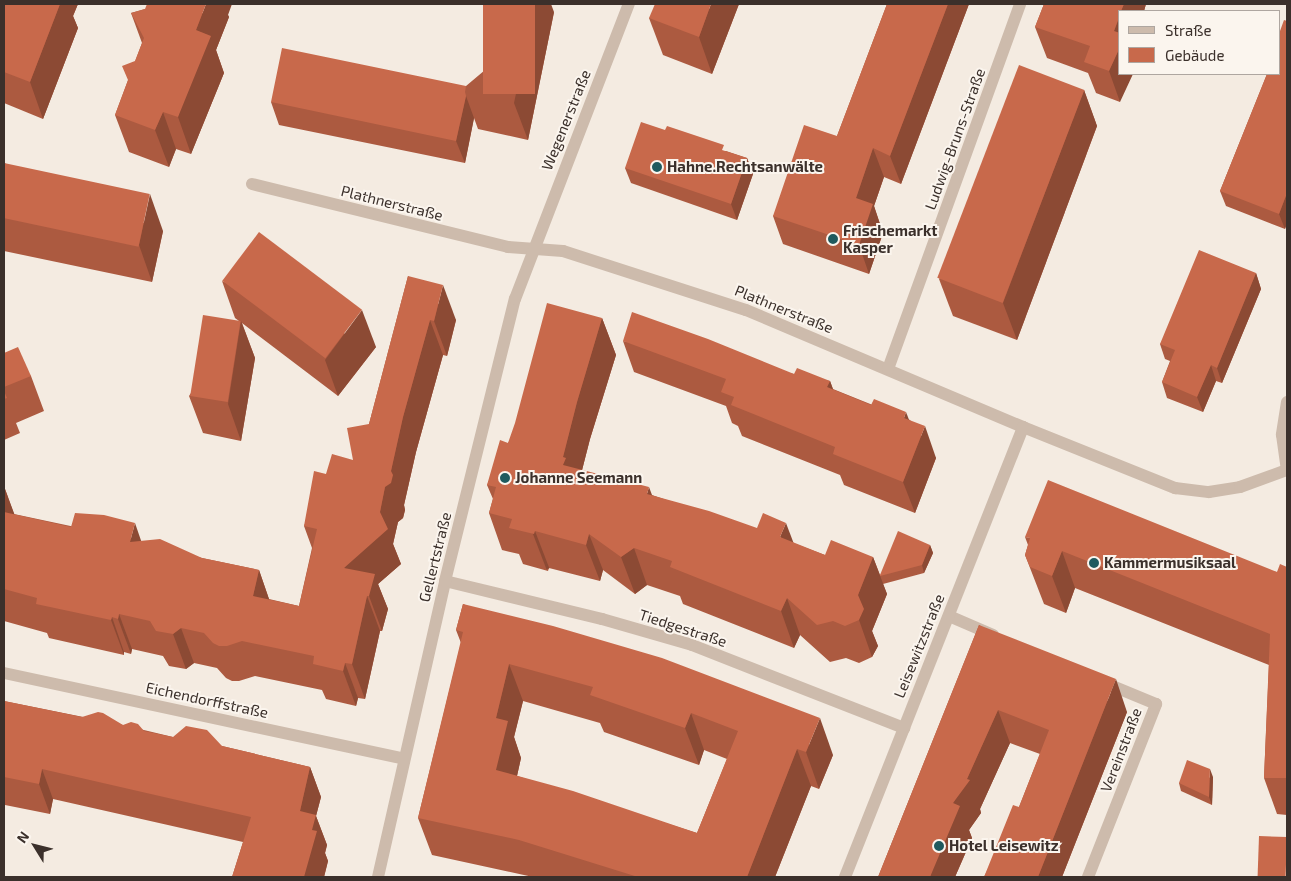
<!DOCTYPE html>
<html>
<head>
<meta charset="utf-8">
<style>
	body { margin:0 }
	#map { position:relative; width:1291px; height:881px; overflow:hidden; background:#f4ebe1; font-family:"Exo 2",sans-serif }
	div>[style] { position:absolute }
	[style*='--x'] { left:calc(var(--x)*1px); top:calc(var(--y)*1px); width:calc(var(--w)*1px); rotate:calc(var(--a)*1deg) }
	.minor>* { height:12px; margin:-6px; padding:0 6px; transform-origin:6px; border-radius:6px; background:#cdbbac }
	.wall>* { inset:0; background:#ac5a40 }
	.shaded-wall>* { inset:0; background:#8c4a34; transform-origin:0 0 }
	.building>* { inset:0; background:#c8694b; transform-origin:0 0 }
	.dots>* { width:14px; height:14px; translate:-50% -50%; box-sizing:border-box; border:2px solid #fbf5ee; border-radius:50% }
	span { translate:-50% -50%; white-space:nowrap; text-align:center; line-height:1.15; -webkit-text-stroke:4px #fbf5ee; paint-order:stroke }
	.street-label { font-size:15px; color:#3b302b }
	.poi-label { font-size:15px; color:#3b302b; font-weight:700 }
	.left { translate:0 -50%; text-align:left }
	.frame { position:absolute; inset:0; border:5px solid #3b302b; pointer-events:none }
	.legend { position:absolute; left:1118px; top:10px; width:162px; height:65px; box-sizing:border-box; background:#fbf5ee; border:1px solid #aea6a0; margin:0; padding:6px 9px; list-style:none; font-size:15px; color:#3b302b }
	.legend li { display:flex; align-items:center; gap:10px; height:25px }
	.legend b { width:25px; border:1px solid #aea6a0 }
	.north { position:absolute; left:10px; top:821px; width:50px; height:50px; -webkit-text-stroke:4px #fbf5ee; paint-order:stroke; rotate:306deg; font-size:14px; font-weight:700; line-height:20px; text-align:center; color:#3b302b }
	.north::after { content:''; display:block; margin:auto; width:18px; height:22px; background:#3b302b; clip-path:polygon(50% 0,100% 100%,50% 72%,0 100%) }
</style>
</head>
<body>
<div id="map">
	<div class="minor">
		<i style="--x:252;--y:184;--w:264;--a:13.8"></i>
		<i style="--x:508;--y:247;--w:55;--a:4.2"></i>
		<i style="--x:563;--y:251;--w:192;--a:17.9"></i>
		<i style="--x:746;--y:310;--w:301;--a:22.9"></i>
		<i style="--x:1023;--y:427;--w:164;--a:21.9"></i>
		<i style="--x:1175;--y:488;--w:34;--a:7"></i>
		<i style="--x:1209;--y:492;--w:31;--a:-9"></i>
		<i style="--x:1240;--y:487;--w:50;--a:-19.9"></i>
		<i style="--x:888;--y:369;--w:388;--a:-70.1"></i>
		<i style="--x:1287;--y:402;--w:33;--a:99"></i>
		<i style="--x:1282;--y:435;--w:34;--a:82"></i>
		<i style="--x:445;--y:581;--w:162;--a:13.6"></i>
		<i style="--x:602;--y:619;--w:94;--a:16.1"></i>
		<i style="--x:692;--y:645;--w:228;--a:21.4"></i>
		<i style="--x:949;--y:616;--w:48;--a:23.4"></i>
		<i style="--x:4;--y:673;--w:409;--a:12.1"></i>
		<i style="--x:378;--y:877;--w:303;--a:-77.2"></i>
		<i style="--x:445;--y:581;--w:291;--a:-76.1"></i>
		<i style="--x:515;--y:299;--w:316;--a:-68.9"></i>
		<i style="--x:845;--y:877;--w:484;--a:-68.4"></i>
		<i style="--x:1088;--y:877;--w:186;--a:-68.5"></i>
		<i style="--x:1156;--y:704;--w:57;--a:-157.5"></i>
	</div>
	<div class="wall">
		<i style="clip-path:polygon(4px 4px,78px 4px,73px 16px,78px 28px,43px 119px,4px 103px)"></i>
		<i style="clip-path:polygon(739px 4px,712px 74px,663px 55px,649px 18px)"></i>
		<i style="clip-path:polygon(887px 4px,969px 4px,901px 184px,884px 177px,874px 206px,883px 233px,869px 274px,783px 244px,773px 216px,837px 136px)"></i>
		<i style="clip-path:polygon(1044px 4px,1146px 4px,1144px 11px,1120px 11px,1120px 102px,1096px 93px,1088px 73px,1047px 58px,1035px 27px)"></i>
		<i style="clip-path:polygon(145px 9px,228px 15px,229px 17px,216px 50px,224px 73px,191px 154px,176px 149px,169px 167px,129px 152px,115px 115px,142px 43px,131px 13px)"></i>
		<i style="clip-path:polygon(554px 12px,528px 140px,478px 129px,474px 118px,465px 163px,279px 125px,271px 102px,466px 86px)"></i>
		<i style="clip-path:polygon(1287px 21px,1287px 223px,1285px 229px,1226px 206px,1220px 191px,1267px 74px)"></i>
		<i style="clip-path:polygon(1084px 90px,1097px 126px,1017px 340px,953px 316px,939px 279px)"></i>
		<i style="clip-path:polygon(726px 151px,747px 158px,753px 174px,737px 220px,631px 183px,625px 168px)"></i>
		<i style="clip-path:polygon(4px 163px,163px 231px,152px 282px,4px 251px)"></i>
		<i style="clip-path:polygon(1256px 273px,1261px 289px,1222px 383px,1216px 381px,1203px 412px,1167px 398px,1162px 382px,1170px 361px,1165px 359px,1160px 344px)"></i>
		<i style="clip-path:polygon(408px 276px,456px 320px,447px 356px,443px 355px,416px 452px,404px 505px,405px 510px,403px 518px,398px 522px,393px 544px,401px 564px,378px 584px,388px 609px,382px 631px,380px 631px,365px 699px,358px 698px,356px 706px,326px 699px,322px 690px,255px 676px,239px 681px,232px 681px,226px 678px,217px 668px,194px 663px,186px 669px,169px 666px,163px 656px,132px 649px,131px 654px,124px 652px,124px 655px,49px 638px,47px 633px,4px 621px,4px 489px,5px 489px,14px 514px,141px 541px,202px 558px,259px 570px,269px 599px,299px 606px,312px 548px,304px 526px,326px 474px,353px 460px,369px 424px)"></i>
		<i style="clip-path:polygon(222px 281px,376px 347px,338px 396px,242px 323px,255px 358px,241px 441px,203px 433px,189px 396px,239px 321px,235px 318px)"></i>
		<i style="clip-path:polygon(602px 318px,616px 355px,590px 439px,582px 470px,652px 495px,793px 543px,825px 555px,873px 557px,880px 575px,930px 545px,933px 553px,924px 573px,883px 584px,887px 594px,872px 631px,878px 646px,872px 657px,859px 663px,846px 658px,830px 662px,800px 635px,794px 648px,683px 604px,680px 596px,647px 585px,635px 594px,603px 570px,600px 581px,549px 568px,548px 571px,523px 564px,519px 554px,502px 550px,489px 513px,493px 499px,487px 485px,508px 443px)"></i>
		<i style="clip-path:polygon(623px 341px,830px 381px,833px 389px,910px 420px,936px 458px,915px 513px,844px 485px,840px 475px,742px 436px,738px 426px,732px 423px,726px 406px,634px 372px)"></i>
		<i style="clip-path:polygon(4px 353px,31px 376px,44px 411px,16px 423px,20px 433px,4px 440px)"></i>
		<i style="clip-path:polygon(1025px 537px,1277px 572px,1287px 567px,1287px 815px,1277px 814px,1264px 778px,1269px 665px,1075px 588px,1066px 613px,1044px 604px,1025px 555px,1028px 545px)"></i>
		<i style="clip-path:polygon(evenodd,463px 604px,833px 755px,819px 789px,811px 786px,775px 877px,533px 877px,432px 855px,418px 818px,461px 643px,456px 630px,463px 604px,523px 701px,600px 723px,604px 732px,699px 765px,704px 750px,727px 759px,697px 833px,517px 776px,521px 758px,514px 737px,523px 701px)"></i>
		<i style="clip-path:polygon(979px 625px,1127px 712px,1062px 877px,984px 877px,1019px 807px,1040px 754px,1010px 743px,980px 809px,981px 813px,969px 830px,972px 838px,955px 877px,878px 877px)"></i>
		<i style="clip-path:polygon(4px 701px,123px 725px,173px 737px,222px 746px,310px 767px,321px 797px,316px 816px,327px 845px,325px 853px,328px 861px,324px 877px,232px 877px,243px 842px,53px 799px,50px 814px,5px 805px,4px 802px)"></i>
		<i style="clip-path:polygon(1213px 777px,1212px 805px,1181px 791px,1179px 783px)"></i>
	</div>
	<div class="shaded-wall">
		<i style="clip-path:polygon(60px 4px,78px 4px,73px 16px,78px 28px,43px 119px,30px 82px)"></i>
		<i style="clip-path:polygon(206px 4px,232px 4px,228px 15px,229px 17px,216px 50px,224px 73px,191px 154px,178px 117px,196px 30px)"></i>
		<i style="clip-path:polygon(535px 4px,551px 4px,554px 12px,528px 140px,514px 103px)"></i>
		<i style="clip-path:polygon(711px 4px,739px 4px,712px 74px,699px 37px)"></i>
		<i style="clip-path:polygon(948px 4px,969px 4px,901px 184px,890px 156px)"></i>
		<i style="clip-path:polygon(1124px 4px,1146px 4px,1144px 11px,1121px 11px)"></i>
		<i style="clip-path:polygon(1120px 15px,1120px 46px,1114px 31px)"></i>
		<i style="clip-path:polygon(1120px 47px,1120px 74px,1133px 74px,1120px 102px,1109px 71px)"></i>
		<i style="clip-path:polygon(1084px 90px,1097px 126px,1017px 340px,1003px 303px)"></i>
		<i style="clip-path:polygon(466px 96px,474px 118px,465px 163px,456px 141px)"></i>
		<i style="clip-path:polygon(163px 112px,176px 149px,169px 167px,155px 130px)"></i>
		<i style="clip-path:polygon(873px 148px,884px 177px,874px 206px,883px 233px,869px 274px,859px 245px,856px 198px)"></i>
		<i style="clip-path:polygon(747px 158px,753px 174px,737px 220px,731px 204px)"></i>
		<i style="clip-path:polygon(1287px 193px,1287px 223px,1285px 229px,1279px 214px)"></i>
		<i style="clip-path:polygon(150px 194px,163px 231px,152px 282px,139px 245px)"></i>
		<i style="clip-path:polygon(1256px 273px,1261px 289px,1222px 383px,1217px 368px)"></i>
		<i style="clip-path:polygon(443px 285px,456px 320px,447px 356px,434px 321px)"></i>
		<i style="clip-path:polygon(362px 310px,376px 347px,338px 396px,325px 360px)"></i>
		<i style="clip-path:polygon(602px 318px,616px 355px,590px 439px,577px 490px,563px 465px,563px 457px,577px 402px)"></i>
		<i style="clip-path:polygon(430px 320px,443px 355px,416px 452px,404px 505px,405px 510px,403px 518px,398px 522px,393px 544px,401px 564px,378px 584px,388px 609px,382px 631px,369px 596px,344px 568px,380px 512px,385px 487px,391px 471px,403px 417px)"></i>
		<i style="clip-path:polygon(241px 321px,255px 358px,241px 441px,228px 404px)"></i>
		<i style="clip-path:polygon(1211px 365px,1216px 381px,1203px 412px,1197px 397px)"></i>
		<i style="clip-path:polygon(830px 381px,841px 412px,827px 387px)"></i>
		<i style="clip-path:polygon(906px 412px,918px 443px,904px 418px)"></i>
		<i style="clip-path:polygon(925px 426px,936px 458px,915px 513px,903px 482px)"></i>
		<i style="clip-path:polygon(649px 487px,663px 524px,647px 494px)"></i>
		<i style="clip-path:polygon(5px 489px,18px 524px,4px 523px,4px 495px)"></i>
		<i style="clip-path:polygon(135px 523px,147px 558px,130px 542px)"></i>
		<i style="clip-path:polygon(786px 523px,800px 560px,780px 537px)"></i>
		<i style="left:535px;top:531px;width:40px;height:3px;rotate:69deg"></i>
		<i style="clip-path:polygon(589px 534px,603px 570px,600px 581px,586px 545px)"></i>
		<i style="clip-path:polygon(930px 545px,933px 553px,924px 573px,922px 565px)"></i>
		<i style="clip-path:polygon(634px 548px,647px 585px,635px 594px,621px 557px)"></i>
		<i style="clip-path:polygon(1062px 551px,1075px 588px,1066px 613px,1052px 576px)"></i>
		<i style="clip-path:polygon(873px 557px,887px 594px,872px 631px,878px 646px,872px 657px,859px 620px,858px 595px)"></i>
		<i style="clip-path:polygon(259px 570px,271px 605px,253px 596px)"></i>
		<i style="clip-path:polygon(367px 596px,380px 631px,365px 699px,352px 664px)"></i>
		<i style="clip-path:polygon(787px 598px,800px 635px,794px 648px,781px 611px)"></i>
		<i style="clip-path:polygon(119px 614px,132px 649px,131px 654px,118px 619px)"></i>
		<i style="clip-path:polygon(112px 617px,124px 652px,124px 655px,111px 620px)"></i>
		<i style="clip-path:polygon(181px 628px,194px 663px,186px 669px,173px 634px)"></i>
		<i style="clip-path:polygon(345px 663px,358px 698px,356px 706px,343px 671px)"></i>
		<i style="clip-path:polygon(509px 664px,523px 701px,514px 737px,521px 758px,510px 807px,496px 770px,496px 718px)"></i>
		<i style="clip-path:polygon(1116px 679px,1127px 712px,1062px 877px,1038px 877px)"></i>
		<i style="clip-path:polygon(998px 710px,1010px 743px,980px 809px,981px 813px,969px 830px,972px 838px,955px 877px,930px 877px,953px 803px,967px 779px)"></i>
		<i style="clip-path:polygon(691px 713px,704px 750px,699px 765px,685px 728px)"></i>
		<i style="clip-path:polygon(820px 718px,833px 755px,819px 789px,806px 752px)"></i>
		<i style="clip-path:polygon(797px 749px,811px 786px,775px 877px,747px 877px)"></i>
		<i style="clip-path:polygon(310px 767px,321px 797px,316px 816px,327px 845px,325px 853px,328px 861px,324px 877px,304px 877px,300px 811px)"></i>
		<i style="clip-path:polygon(42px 769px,53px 799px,50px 814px,39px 784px)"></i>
		<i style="clip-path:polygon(1210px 769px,1213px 777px,1212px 805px,1209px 797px)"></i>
	</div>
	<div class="building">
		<i style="clip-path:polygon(4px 4px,60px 4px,30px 82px,4px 72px)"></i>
		<i style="clip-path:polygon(147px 4px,206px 4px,196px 30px,211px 36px,178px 117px,163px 112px,155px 130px,115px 115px,128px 80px,122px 66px,135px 61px,144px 38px,131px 13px,145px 9px)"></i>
		<i style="left:483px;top:4px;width:52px;height:90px"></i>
		<i style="clip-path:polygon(655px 4px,711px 4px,699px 37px,649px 18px)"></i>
		<i style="clip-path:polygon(887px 4px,948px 4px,890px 156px,873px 148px,856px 198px,873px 204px,859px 245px,773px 216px,804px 125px,837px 136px)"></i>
		<i style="clip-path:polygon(1044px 4px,1124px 4px,1121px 11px,1120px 11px,1120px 15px,1114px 31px,1120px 33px,1120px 47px,1109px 71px,1084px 62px,1090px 46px,1035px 27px)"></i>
		<i style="clip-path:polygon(1284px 20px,1287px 21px,1287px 193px,1279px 214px,1220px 191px,1267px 74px,1280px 74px,1280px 31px)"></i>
		<i style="clip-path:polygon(282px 48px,466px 86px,465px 92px,466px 96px,456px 141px,271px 102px)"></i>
		<i style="left:1019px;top:65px;width:70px;height:228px;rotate:21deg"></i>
		<i style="clip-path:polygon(641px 122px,665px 130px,667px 126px,724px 145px,722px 150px,747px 158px,731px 204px,625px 168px)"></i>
		<i style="left:4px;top:163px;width:149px;height:54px;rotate:12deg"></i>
		<i style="left:259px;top:232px;width:129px;height:61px;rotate:37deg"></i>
		<i style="clip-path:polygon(1199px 250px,1256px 273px,1217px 368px,1211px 365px,1197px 397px,1162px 382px,1175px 350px,1160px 344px)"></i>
		<i style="clip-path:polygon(408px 276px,443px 285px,434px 321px,430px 320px,403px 417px,391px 471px,393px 475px,391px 483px,385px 487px,380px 512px,388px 529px,344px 568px,375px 574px,369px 596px,367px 596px,352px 664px,345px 663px,343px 671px,313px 664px,314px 656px,242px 641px,227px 646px,219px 646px,213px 643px,204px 633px,181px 628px,173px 634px,156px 631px,150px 621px,119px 614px,118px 619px,112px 617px,111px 620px,36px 604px,37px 598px,4px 589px,4px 512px,71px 527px,75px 513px,104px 515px,135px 523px,130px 542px,160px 539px,202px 558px,259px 570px,253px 596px,299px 606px,317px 529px,304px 526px,314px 471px,326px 474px,332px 454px,353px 460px,347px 428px,369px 424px)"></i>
		<i style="clip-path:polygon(547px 303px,602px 318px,577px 402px,563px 457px,566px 458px,563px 465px,649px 487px,647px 494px,709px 511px,757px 528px,763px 513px,786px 523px,780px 537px,825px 555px,831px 540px,873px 557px,858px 595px,864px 609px,859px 620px,845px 626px,833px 621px,817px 625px,787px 598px,781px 611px,670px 567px,672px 561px,634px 548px,621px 557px,589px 534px,586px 545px,535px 531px,534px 534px,509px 528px,512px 519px,489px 513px,496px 487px,487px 485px,500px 440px,508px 443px,515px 423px)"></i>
		<i style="clip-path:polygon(632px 312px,708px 339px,794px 374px,797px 368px,830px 381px,827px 387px,871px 405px,874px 399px,906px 412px,904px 418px,925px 426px,903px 482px,833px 454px,835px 447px,731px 405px,734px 397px,721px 392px,726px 379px,623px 341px)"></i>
		<i style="left:203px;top:315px;width:38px;height:82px;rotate:9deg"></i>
		<i style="clip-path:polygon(18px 347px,31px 376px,4px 387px,4px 353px)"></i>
		<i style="clip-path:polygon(4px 391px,7px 398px,4px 399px)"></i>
		<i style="clip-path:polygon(1048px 480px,1277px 572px,1280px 564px,1287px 567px,1287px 778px,1264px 778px,1270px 634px,1062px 551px,1052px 576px,1030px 567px,1025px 555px,1030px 538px,1025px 537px)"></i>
		<i style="clip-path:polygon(898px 531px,930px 545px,922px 565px,880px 576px,880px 575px)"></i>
		<i style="clip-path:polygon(evenodd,463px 604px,553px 626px,662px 658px,820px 718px,806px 752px,797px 749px,747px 877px,638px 877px,519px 840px,418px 818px,463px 632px,456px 630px,463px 604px,509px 664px,593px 687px,590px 695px,685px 728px,691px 713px,738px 731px,697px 833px,573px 791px,496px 770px,508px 721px,496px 718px,509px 664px)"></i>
		<i style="clip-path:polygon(979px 625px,1116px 679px,1038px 877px,984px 877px,1013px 805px,1019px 807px,1049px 730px,998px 710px,967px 779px,970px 780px,953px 803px,960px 806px,930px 877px,878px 877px)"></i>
		<i style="clip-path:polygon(4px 701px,82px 717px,98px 712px,103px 713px,123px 725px,131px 722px,138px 724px,144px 731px,173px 737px,186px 726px,207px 730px,222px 746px,310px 767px,300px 811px,316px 815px,312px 830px,317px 831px,304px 877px,232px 877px,251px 817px,42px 769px,39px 784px,4px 777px)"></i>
		<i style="clip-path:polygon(1187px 760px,1210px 769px,1209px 797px,1179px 783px)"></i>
		<i style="left:1259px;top:836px;width:28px;height:41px;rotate:2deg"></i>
	</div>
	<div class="dots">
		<i style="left:657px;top:167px;background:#1f5a5e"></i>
		<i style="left:833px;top:239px;background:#1f5a5e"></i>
		<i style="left:505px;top:478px;background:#1f5a5e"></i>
		<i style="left:1094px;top:563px;background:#1f5a5e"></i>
		<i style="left:939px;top:846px;background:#1f5a5e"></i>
	</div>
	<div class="street-label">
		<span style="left:566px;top:120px;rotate:-68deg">Wegenerstraße</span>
		<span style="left:955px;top:139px;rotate:-70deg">Ludwig-Bruns-Straße</span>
		<span style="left:392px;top:203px;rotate:14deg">Plathnerstraße</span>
		<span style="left:784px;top:309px;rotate:22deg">Plathnerstraße</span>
		<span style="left:435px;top:557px;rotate:-76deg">Gellertstraße</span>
		<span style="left:683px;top:628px;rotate:18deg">Tiedgestraße</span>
		<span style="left:919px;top:646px;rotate:-68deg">Leisewitzstraße</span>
		<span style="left:207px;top:700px;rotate:12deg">Eichendorffstraße</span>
		<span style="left:1121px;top:750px;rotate:-69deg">Vereinstraße</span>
	</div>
	<div class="poi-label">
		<span class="left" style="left:667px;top:167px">Hahne.Rechtsanwälte</span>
		<span class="left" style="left:843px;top:239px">Frischemarkt<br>Kasper</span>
		<span class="left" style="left:515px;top:478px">Johanne Seemann</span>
		<span class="left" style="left:1104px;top:563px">Kammermusiksaal</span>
		<span class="left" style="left:949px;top:846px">Hotel Leisewitz</span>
	</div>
	<div class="frame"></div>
	<ul class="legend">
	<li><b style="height:6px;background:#cdbbac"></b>Straße</li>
	<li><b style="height:14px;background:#c8694b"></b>Gebäude</li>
	</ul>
	<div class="north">N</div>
</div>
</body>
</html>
